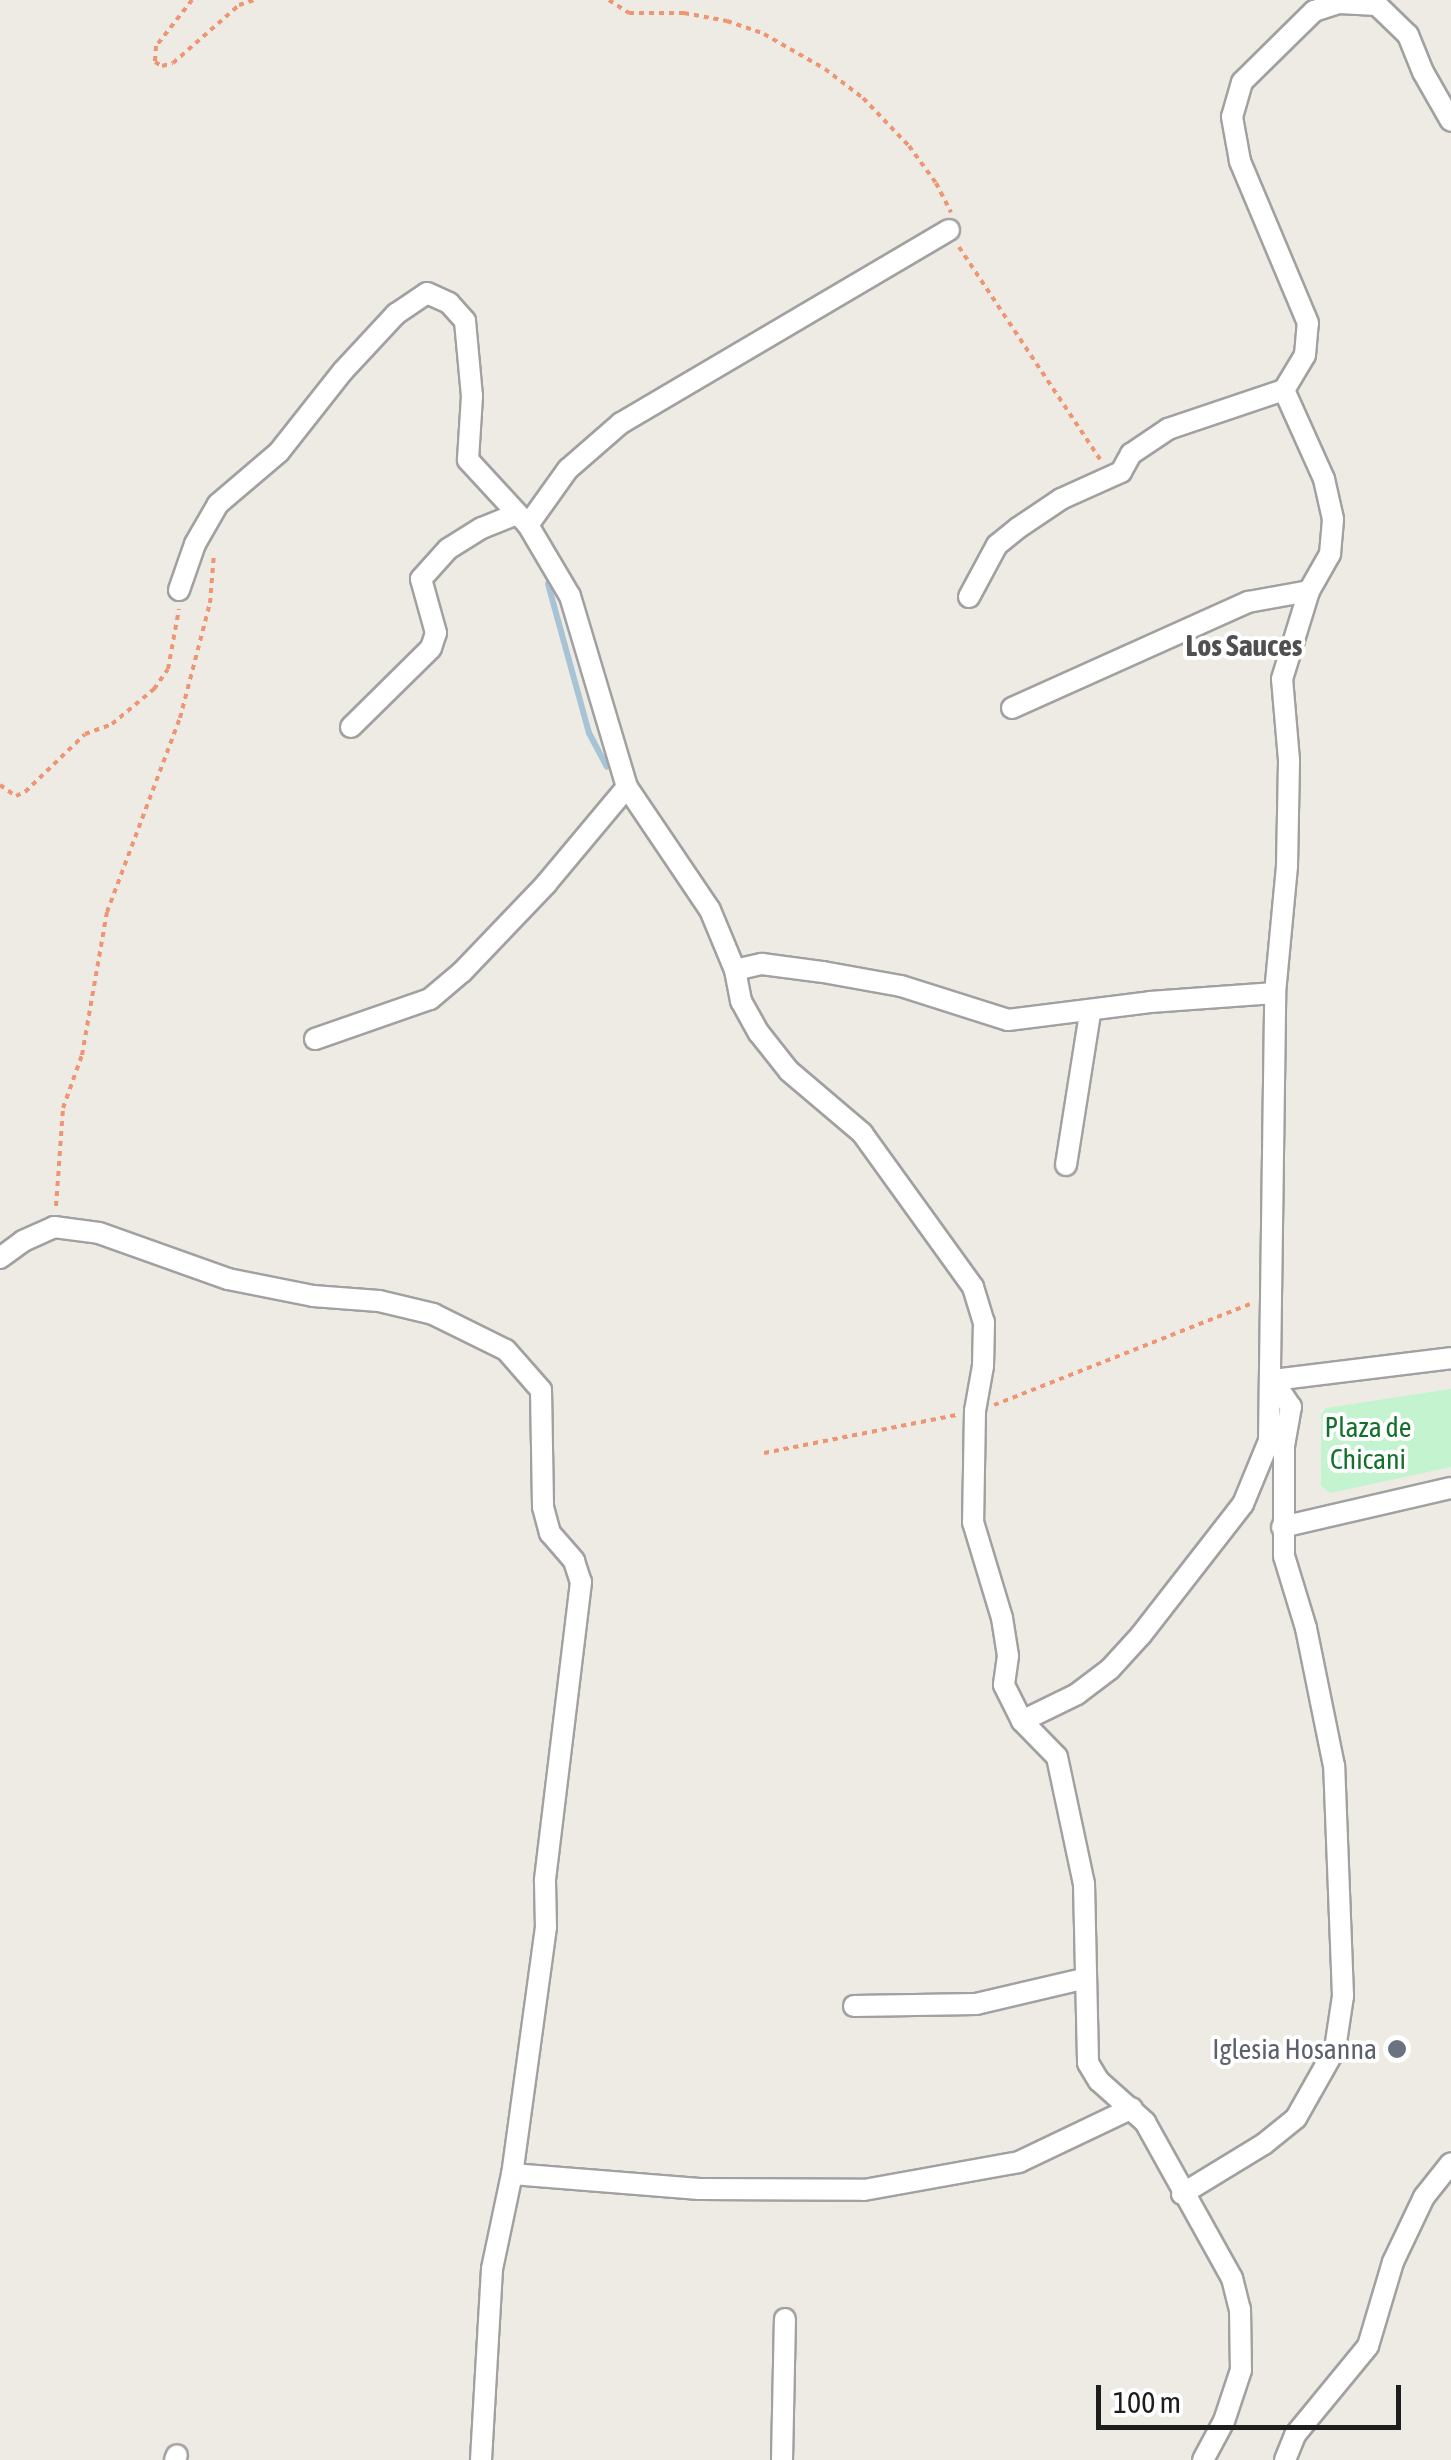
<!DOCTYPE html>
<html>
<head>
<meta charset="utf-8">
<style>
	body { margin:0 }
	#map { position:relative; width:1451px; height:2460px; overflow:hidden; background:#edebe3; font-family:"Asap Condensed",sans-serif }
	div>[style] { position:absolute }
	[style*='--x'] { left:calc(var(--x)*1px); top:calc(var(--y)*1px); width:calc(var(--w)*1px); rotate:calc(var(--a)*1deg) }
	.park>* { inset:0; background:#c3f4cf }
	.stream>* { height:6px; margin:-3px; padding:0 3px; transform-origin:3px; border-radius:3px; background:#a7c4d7 }
	.path>* { height:4px; margin-top:-2px; transform-origin:0; background:repeating-linear-gradient(90deg,#ee9573 0 5px,transparent 0 10px) }
	.roads { filter:drop-shadow(2px 0 #a1a1a1) drop-shadow(-2px 0 #a1a1a1) drop-shadow(0 2px #a1a1a1) drop-shadow(0 -2px #a1a1a1) }
	.minor>* { height:20px; margin:-10px; padding:0 10px; transform-origin:10px; border-radius:10px; background:#fff }
	.dots>* { width:28px; height:28px; translate:-50% -50%; box-sizing:border-box; border:5px solid #fff; border-radius:50% }
	span { translate:-50% -50%; white-space:nowrap; text-align:center; line-height:1.15; -webkit-text-stroke:8px #fff; paint-order:stroke }
	.park-label { font-size:28px; color:#14712c }
	.worship-label { font-size:28px; color:#5b616d }
	.right { translate:-100% -50%; text-align:right }
	.neighbourhood-label { font-size:30px; color:#505050; font-weight:700 }
	.scale { position:absolute; left:1096px; top:2385px; width:305px; height:45px; box-sizing:border-box; border:5px solid #1d1d1d; border-top:0; padding-left:12px; font-size:30px; line-height:35px; white-space:nowrap; color:#1d1d1d; -webkit-text-stroke:8px #fff; paint-order:stroke }
</style>
</head>
<body>
<div id="map">
	<div class="park">
		<i style="clip-path:polygon(1451px 1389px,1451px 1467px,1330px 1493px,1321px 1486px,1321px 1415px,1326px 1408px)"></i>
	</div>
	<div class="stream">
		<i style="--x:548;--y:584;--w:155;--a:74.6"></i>
		<i style="--x:589;--y:733;--w:38;--a:62"></i>
	</div>
	<div class="path">
		<i style="--x:192;--y:0;--w:58;--a:128"></i>
		<i style="--x:156;--y:46;--w:16;--a:94"></i>
		<i style="--x:155;--y:62;--w:8;--a:30"></i>
		<i style="--x:162;--y:66;--w:11;--a:-15"></i>
		<i style="--x:173;--y:63;--w:88;--a:-41.3"></i>
		<i style="--x:239;--y:5;--w:16;--a:-18"></i>
		<i style="--x:609;--y:0;--w:24;--a:33"></i>
		<i style="--x:629;--y:13;--w:55;--a:0"></i>
		<i style="--x:684;--y:13;--w:44;--a:10.5"></i>
		<i style="--x:727;--y:21;--w:39;--a:19"></i>
		<i style="--x:764;--y:34;--w:70;--a:29.8"></i>
		<i style="--x:825;--y:69;--w:48;--a:37.3"></i>
		<i style="--x:863;--y:98;--w:66;--a:46.2"></i>
		<i style="--x:909;--y:146;--w:46;--a:53.9"></i>
		<i style="--x:936;--y:183;--w:33;--a:63"></i>
		<i style="--x:959;--y:247;--w:255;--a:56.4"></i>
		<i style="--x:0;--y:785;--w:19;--a:35"></i>
		<i style="--x:16;--y:796;--w:10;--a:-24"></i>
		<i style="--x:25;--y:792;--w:83;--a:-44"></i>
		<i style="--x:85;--y:734;--w:29;--a:-20"></i>
		<i style="--x:112;--y:724;--w:55;--a:-39.8"></i>
		<i style="--x:154;--y:689;--w:24;--a:-55"></i>
		<i style="--x:168;--y:669;--w:61;--a:-79.6"></i>
		<i style="--x:56;--y:1206;--w:98;--a:-85.9"></i>
		<i style="--x:63;--y:1108;--w:56;--a:-70.3"></i>
		<i style="--x:82;--y:1055;--w:145;--a:-80.1"></i>
		<i style="--x:107;--y:912;--w:207;--a:-69.4"></i>
		<i style="--x:180;--y:718;--w:119;--a:-75.4"></i>
		<i style="--x:210;--y:603;--w:50;--a:-85.4"></i>
		<i style="--x:994;--y:1405;--w:275;--a:-21.5"></i>
		<i style="--x:764;--y:1453;--w:196;--a:-11.2"></i>
	</div>
	<div class="roads">
		<div class="minor">
			<i style="--x:949;--y:230;--w:381;--a:149.5"></i>
			<i style="--x:621;--y:423;--w:70;--a:139"></i>
			<i style="--x:568;--y:469;--w:69;--a:125.5"></i>
			<i style="--x:528;--y:525;--w:82;--a:59.4"></i>
			<i style="--x:570;--y:596;--w:199;--a:73.4"></i>
			<i style="--x:627;--y:787;--w:148;--a:56"></i>
			<i style="--x:710;--y:910;--w:65;--a:67.4"></i>
			<i style="--x:735;--y:970;--w:32;--a:79"></i>
			<i style="--x:741;--y:1001;--w:37;--a:61"></i>
			<i style="--x:759;--y:1033;--w:48;--a:51.7"></i>
			<i style="--x:789;--y:1071;--w:96;--a:40.3"></i>
			<i style="--x:862;--y:1133;--w:190;--a:54.2"></i>
			<i style="--x:973;--y:1287;--w:37;--a:73"></i>
			<i style="--x:984;--y:1322;--w:44;--a:91.3"></i>
			<i style="--x:983;--y:1366;--w:46;--a:100.1"></i>
			<i style="--x:975;--y:1411;--w:111;--a:91"></i>
			<i style="--x:973;--y:1522;--w:100;--a:73.2"></i>
			<i style="--x:1002;--y:1618;--w:38;--a:81"></i>
			<i style="--x:1008;--y:1656;--w:29;--a:98"></i>
			<i style="--x:1004;--y:1685;--w:40;--a:63.4"></i>
			<i style="--x:1022;--y:1721;--w:50;--a:45.8"></i>
			<i style="--x:1057;--y:1757;--w:130;--a:78"></i>
			<i style="--x:1084;--y:1884;--w:179;--a:88.7"></i>
			<i style="--x:1088;--y:2063;--w:21;--a:59"></i>
			<i style="--x:1099;--y:2081;--w:62;--a:41.7"></i>
			<i style="--x:1145;--y:2122;--w:179;--a:60.9"></i>
			<i style="--x:1232;--y:2278;--w:32;--a:76"></i>
			<i style="--x:1240;--y:2309;--w:61;--a:89.1"></i>
			<i style="--x:1241;--y:2370;--w:54;--a:108.4"></i>
			<i style="--x:1224;--y:2421;--w:44;--a:118.3"></i>
			<i style="--x:179;--y:590;--w:49;--a:-70.8"></i>
			<i style="--x:195;--y:544;--w:46;--a:-60.1"></i>
			<i style="--x:218;--y:504;--w:80;--a:-40.4"></i>
			<i style="--x:279;--y:452;--w:103;--a:-51.7"></i>
			<i style="--x:343;--y:371;--w:78;--a:-47.1"></i>
			<i style="--x:396;--y:314;--w:37;--a:-34"></i>
			<i style="--x:427;--y:293;--w:24;--a:24"></i>
			<i style="--x:449;--y:303;--w:24;--a:48"></i>
			<i style="--x:465;--y:321;--w:75;--a:84.7"></i>
			<i style="--x:472;--y:396;--w:64;--a:93.6"></i>
			<i style="--x:468;--y:460;--w:88;--a:47.3"></i>
			<i style="--x:969;--y:597;--w:59;--a:-61.7"></i>
			<i style="--x:997;--y:545;--w:27;--a:-39"></i>
			<i style="--x:1018;--y:528;--w:52;--a:-34"></i>
			<i style="--x:1061;--y:499;--w:66;--a:-24.2"></i>
			<i style="--x:1121;--y:472;--w:21;--a:-61"></i>
			<i style="--x:1131;--y:454;--w:45;--a:-34"></i>
			<i style="--x:1168;--y:429;--w:122;--a:-18.6"></i>
			<i style="--x:1284;--y:390;--w:41;--a:-59"></i>
			<i style="--x:1305;--y:355;--w:32;--a:-85"></i>
			<i style="--x:1308;--y:323;--w:176;--a:-112.8"></i>
			<i style="--x:1240;--y:161;--w:45;--a:-100.3"></i>
			<i style="--x:1232;--y:117;--w:36;--a:-74"></i>
			<i style="--x:1242;--y:82;--w:101;--a:-44.6"></i>
			<i style="--x:1314;--y:11;--w:26;--a:-18"></i>
			<i style="--x:1339;--y:3;--w:38;--a:3"></i>
			<i style="--x:1377;--y:5;--w:43;--a:44.1"></i>
			<i style="--x:1408;--y:35;--w:40;--a:68"></i>
			<i style="--x:1423;--y:72;--w:56;--a:60.3"></i>
			<i style="--x:1012;--y:708;--w:259;--a:-24.2"></i>
			<i style="--x:1248;--y:602;--w:62;--a:-10.2"></i>
			<i style="--x:351;--y:727;--w:112;--a:-44.6"></i>
			<i style="--x:431;--y:648;--w:16;--a:-72"></i>
			<i style="--x:436;--y:633;--w:56;--a:-105.5"></i>
			<i style="--x:421;--y:579;--w:40;--a:-48"></i>
			<i style="--x:448;--y:549;--w:40;--a:-32"></i>
			<i style="--x:482;--y:528;--w:37;--a:-22"></i>
			<i style="--x:735;--y:970;--w:28;--a:-13"></i>
			<i style="--x:762;--y:964;--w:62;--a:7.5"></i>
			<i style="--x:823;--y:972;--w:79;--a:10.2"></i>
			<i style="--x:901;--y:986;--w:112;--a:17.6"></i>
			<i style="--x:1008;--y:1020;--w:143;--a:-7.2"></i>
			<i style="--x:1150;--y:1002;--w:125;--a:-4.1"></i>
			<i style="--x:315;--y:1039;--w:122;--a:-19.2"></i>
			<i style="--x:430;--y:999;--w:42;--a:-40.2"></i>
			<i style="--x:462;--y:972;--w:122;--a:-46.3"></i>
			<i style="--x:546;--y:884;--w:126;--a:-50.1"></i>
			<i style="--x:1066;--y:1165;--w:154;--a:-81"></i>
			<i style="--x:0;--y:1258;--w:29;--a:-36"></i>
			<i style="--x:23;--y:1241;--w:34;--a:-24"></i>
			<i style="--x:54;--y:1227;--w:45;--a:7.6"></i>
			<i style="--x:99;--y:1233;--w:137;--a:19.6"></i>
			<i style="--x:228;--y:1279;--w:87;--a:11.3"></i>
			<i style="--x:313;--y:1296;--w:66;--a:4.3"></i>
			<i style="--x:379;--y:1301;--w:56;--a:13.5"></i>
			<i style="--x:433;--y:1314;--w:81;--a:26.3"></i>
			<i style="--x:506;--y:1350;--w:53;--a:48.8"></i>
			<i style="--x:541;--y:1390;--w:117;--a:89"></i>
			<i style="--x:543;--y:1507;--w:27;--a:75"></i>
			<i style="--x:550;--y:1533;--w:37;--a:49"></i>
			<i style="--x:574;--y:1561;--w:22;--a:72"></i>
			<i style="--x:581;--y:1582;--w:301;--a:96.9"></i>
			<i style="--x:545;--y:1881;--w:46;--a:88.8"></i>
			<i style="--x:546;--y:1927;--w:249;--a:97.8"></i>
			<i style="--x:512;--y:2174;--w:97;--a:101.9"></i>
			<i style="--x:492;--y:2269;--w:191;--a:93.3"></i>
			<i style="--x:1273;--y:1380;--w:179;--a:-7"></i>
			<i style="--x:1282;--y:1527;--w:173;--a:-13"></i>
			<i style="--x:1022;--y:1721;--w:61;--a:-26.1"></i>
			<i style="--x:1077;--y:1694;--w:41;--a:-37.1"></i>
			<i style="--x:1110;--y:1669;--w:46;--a:-47.6"></i>
			<i style="--x:1141;--y:1635;--w:166;--a:-52.1"></i>
			<i style="--x:1243;--y:1504;--w:68;--a:-67.6"></i>
			<i style="--x:1269;--y:1441;--w:448;--a:-89.2"></i>
			<i style="--x:1275;--y:993;--w:128;--a:-84.6"></i>
			<i style="--x:1287;--y:866;--w:106;--a:-88.9"></i>
			<i style="--x:1289;--y:760;--w:81;--a:-94.9"></i>
			<i style="--x:1282;--y:679;--w:92;--a:-72.9"></i>
			<i style="--x:1309;--y:591;--w:43;--a:-60.4"></i>
			<i style="--x:1330;--y:554;--w:35;--a:-85"></i>
			<i style="--x:1333;--y:519;--w:41;--a:-102.7"></i>
			<i style="--x:1324;--y:479;--w:98;--a:-114.2"></i>
			<i style="--x:854;--y:2006;--w:122;--a:-0.9"></i>
			<i style="--x:976;--y:2004;--w:110;--a:-13.2"></i>
			<i style="--x:512;--y:2174;--w:188;--a:4.6"></i>
			<i style="--x:699;--y:2189;--w:165;--a:0.3"></i>
			<i style="--x:864;--y:2190;--w:158;--a:-10.2"></i>
			<i style="--x:1019;--y:2162;--w:125;--a:-25.5"></i>
			<i style="--x:1182;--y:2194;--w:96;--a:-31.4"></i>
			<i style="--x:1264;--y:2144;--w:41;--a:-39.1"></i>
			<i style="--x:1296;--y:2118;--w:79;--a:-60.5"></i>
			<i style="--x:1335;--y:2049;--w:54;--a:-81.4"></i>
			<i style="--x:1343;--y:1996;--w:230;--a:-92.2"></i>
			<i style="--x:1334;--y:1766;--w:141;--a:-101.5"></i>
			<i style="--x:1306;--y:1628;--w:75;--a:-107"></i>
			<i style="--x:1284;--y:1556;--w:110;--a:-90"></i>
			<i style="--x:1284;--y:1446;--w:40;--a:-80"></i>
			<i style="--x:1291;--y:1407;--w:32;--a:-124"></i>
			<i style="--x:175;--y:2460;--w:5;--a:-68"></i>
			<i style="--x:782;--y:2460;--w:141;--a:-88.8"></i>
			<i style="--x:1285;--y:2460;--w:27;--a:-68"></i>
			<i style="--x:1295;--y:2435;--w:115;--a:-50.6"></i>
			<i style="--x:1368;--y:2346;--w:88;--a:-73.4"></i>
			<i style="--x:1393;--y:2262;--w:72;--a:-64.5"></i>
			<i style="--x:1424;--y:2197;--w:43;--a:-51.5"></i>
		</div>
	</div>
	<div class="dots">
		<i style="left:1397px;top:2049px;background:#6b7280"></i>
	</div>
	<div class="park-label">
		<span style="left:1368px;top:1443px">Plaza de<br>Chicani</span>
	</div>
	<div class="worship-label">
		<span class="right" style="left:1377px;top:2049px">Iglesia Hosanna</span>
	</div>
	<div class="neighbourhood-label">
		<span style="left:1244px;top:645px">Los Sauces</span>
	</div>
	<div class="scale">100 m</div>
</div>
</body>
</html>
